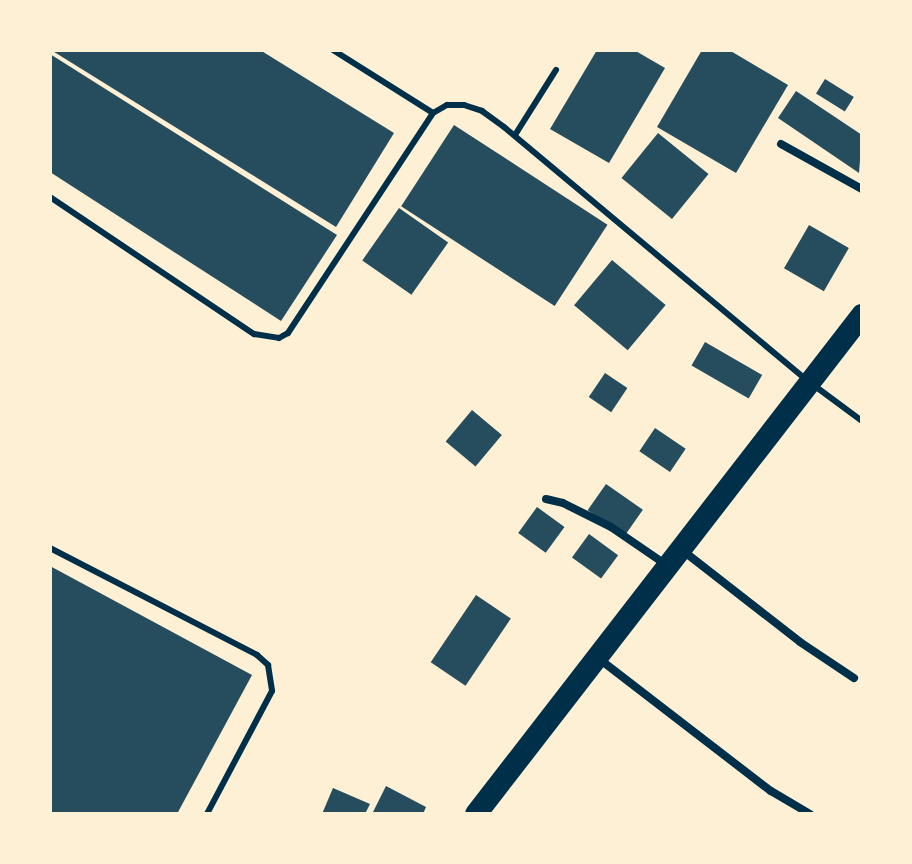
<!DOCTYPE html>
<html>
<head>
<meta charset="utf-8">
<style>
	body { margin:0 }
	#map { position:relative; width:912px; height:864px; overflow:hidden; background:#fdf0d5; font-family:Manrope,sans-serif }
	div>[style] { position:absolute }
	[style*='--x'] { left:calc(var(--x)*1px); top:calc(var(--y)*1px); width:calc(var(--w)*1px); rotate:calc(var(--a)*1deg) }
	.building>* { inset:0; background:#264d5e; transform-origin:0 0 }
	.service>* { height:6px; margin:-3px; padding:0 3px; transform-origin:3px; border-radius:3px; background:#003049 }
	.minor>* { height:8px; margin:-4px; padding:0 4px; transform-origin:4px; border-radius:4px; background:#003049 }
	.trunk>* { height:22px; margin:-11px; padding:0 11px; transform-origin:11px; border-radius:11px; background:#003049 }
	span { translate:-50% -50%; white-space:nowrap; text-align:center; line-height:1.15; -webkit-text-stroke:6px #fdf0d5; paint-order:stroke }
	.frame { position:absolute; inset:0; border:52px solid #fdf0d5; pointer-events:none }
</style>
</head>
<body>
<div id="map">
	<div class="building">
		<i style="clip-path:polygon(51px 50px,260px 50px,394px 133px,336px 227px)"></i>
		<i style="clip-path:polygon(597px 50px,634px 50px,665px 68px,609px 163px,550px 129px)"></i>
		<i style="clip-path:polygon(702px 50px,729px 50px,788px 85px,736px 173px,657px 127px)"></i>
		<i style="clip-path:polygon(50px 54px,337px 235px,281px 321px,50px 172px)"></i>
		<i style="left:825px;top:79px;width:34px;height:17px;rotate:32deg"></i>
		<i style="clip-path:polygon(796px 91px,862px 135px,859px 173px,778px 118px)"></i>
		<i style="left:454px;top:125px;width:183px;height:97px;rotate:33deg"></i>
		<i style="left:658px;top:133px;width:65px;height:58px;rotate:39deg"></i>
		<i style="left:399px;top:208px;width:60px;height:64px;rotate:35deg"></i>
		<i style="left:809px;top:225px;width:46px;height:50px;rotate:30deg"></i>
		<i style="left:612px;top:260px;width:70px;height:59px;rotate:40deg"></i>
		<i style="left:705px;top:342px;width:66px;height:27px;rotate:30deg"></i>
		<i style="left:605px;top:373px;width:27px;height:29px;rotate:34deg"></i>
		<i style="left:472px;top:410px;width:39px;height:41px;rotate:40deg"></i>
		<i style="left:655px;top:428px;width:37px;height:28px;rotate:34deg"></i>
		<i style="left:606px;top:484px;width:45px;height:32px;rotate:35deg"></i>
		<i style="left:537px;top:507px;width:34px;height:32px;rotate:36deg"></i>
		<i style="left:589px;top:534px;width:36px;height:29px;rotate:36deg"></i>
		<i style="clip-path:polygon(50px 566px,252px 675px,177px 814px,50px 814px)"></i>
		<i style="left:476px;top:595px;width:42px;height:81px;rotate:34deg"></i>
		<i style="clip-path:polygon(386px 786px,426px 807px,423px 814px,372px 814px)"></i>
		<i style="clip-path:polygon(333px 788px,370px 804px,365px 814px,322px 814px)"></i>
	</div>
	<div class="service">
		<i style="--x:333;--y:50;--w:118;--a:32.2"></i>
		<i style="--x:515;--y:135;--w:77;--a:-57.8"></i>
		<i style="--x:50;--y:197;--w:246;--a:33.9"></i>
		<i style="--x:254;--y:334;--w:25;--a:9"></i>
		<i style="--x:279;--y:338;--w:10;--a:-29"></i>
		<i style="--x:288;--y:333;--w:263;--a:-56.6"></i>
		<i style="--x:433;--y:113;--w:16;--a:-30"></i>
		<i style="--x:447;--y:105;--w:17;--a:0"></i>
		<i style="--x:464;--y:105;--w:19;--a:18"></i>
		<i style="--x:482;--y:111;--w:27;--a:36"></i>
		<i style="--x:504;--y:127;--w:396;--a:39.9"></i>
		<i style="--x:808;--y:381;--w:67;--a:36.5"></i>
		<i style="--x:50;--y:548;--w:233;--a:27.3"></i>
		<i style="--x:257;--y:655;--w:15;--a:42"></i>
		<i style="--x:268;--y:665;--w:26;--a:81"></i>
		<i style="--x:272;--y:691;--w:139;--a:117.9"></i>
	</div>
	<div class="minor">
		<i style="--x:781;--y:144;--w:93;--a:29.1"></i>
		<i style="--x:546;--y:499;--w:17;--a:13"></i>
		<i style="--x:563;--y:503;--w:54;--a:26.6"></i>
		<i style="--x:611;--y:527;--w:65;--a:34.4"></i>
		<i style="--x:682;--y:550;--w:150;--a:37.9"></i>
		<i style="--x:800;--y:642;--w:65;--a:33.7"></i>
		<i style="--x:598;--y:658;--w:218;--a:37.6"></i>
		<i style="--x:771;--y:791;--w:45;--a:30.5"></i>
	</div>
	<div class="trunk">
		<i style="--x:476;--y:814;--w:631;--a:-52.28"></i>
	</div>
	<div class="frame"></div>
</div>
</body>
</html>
